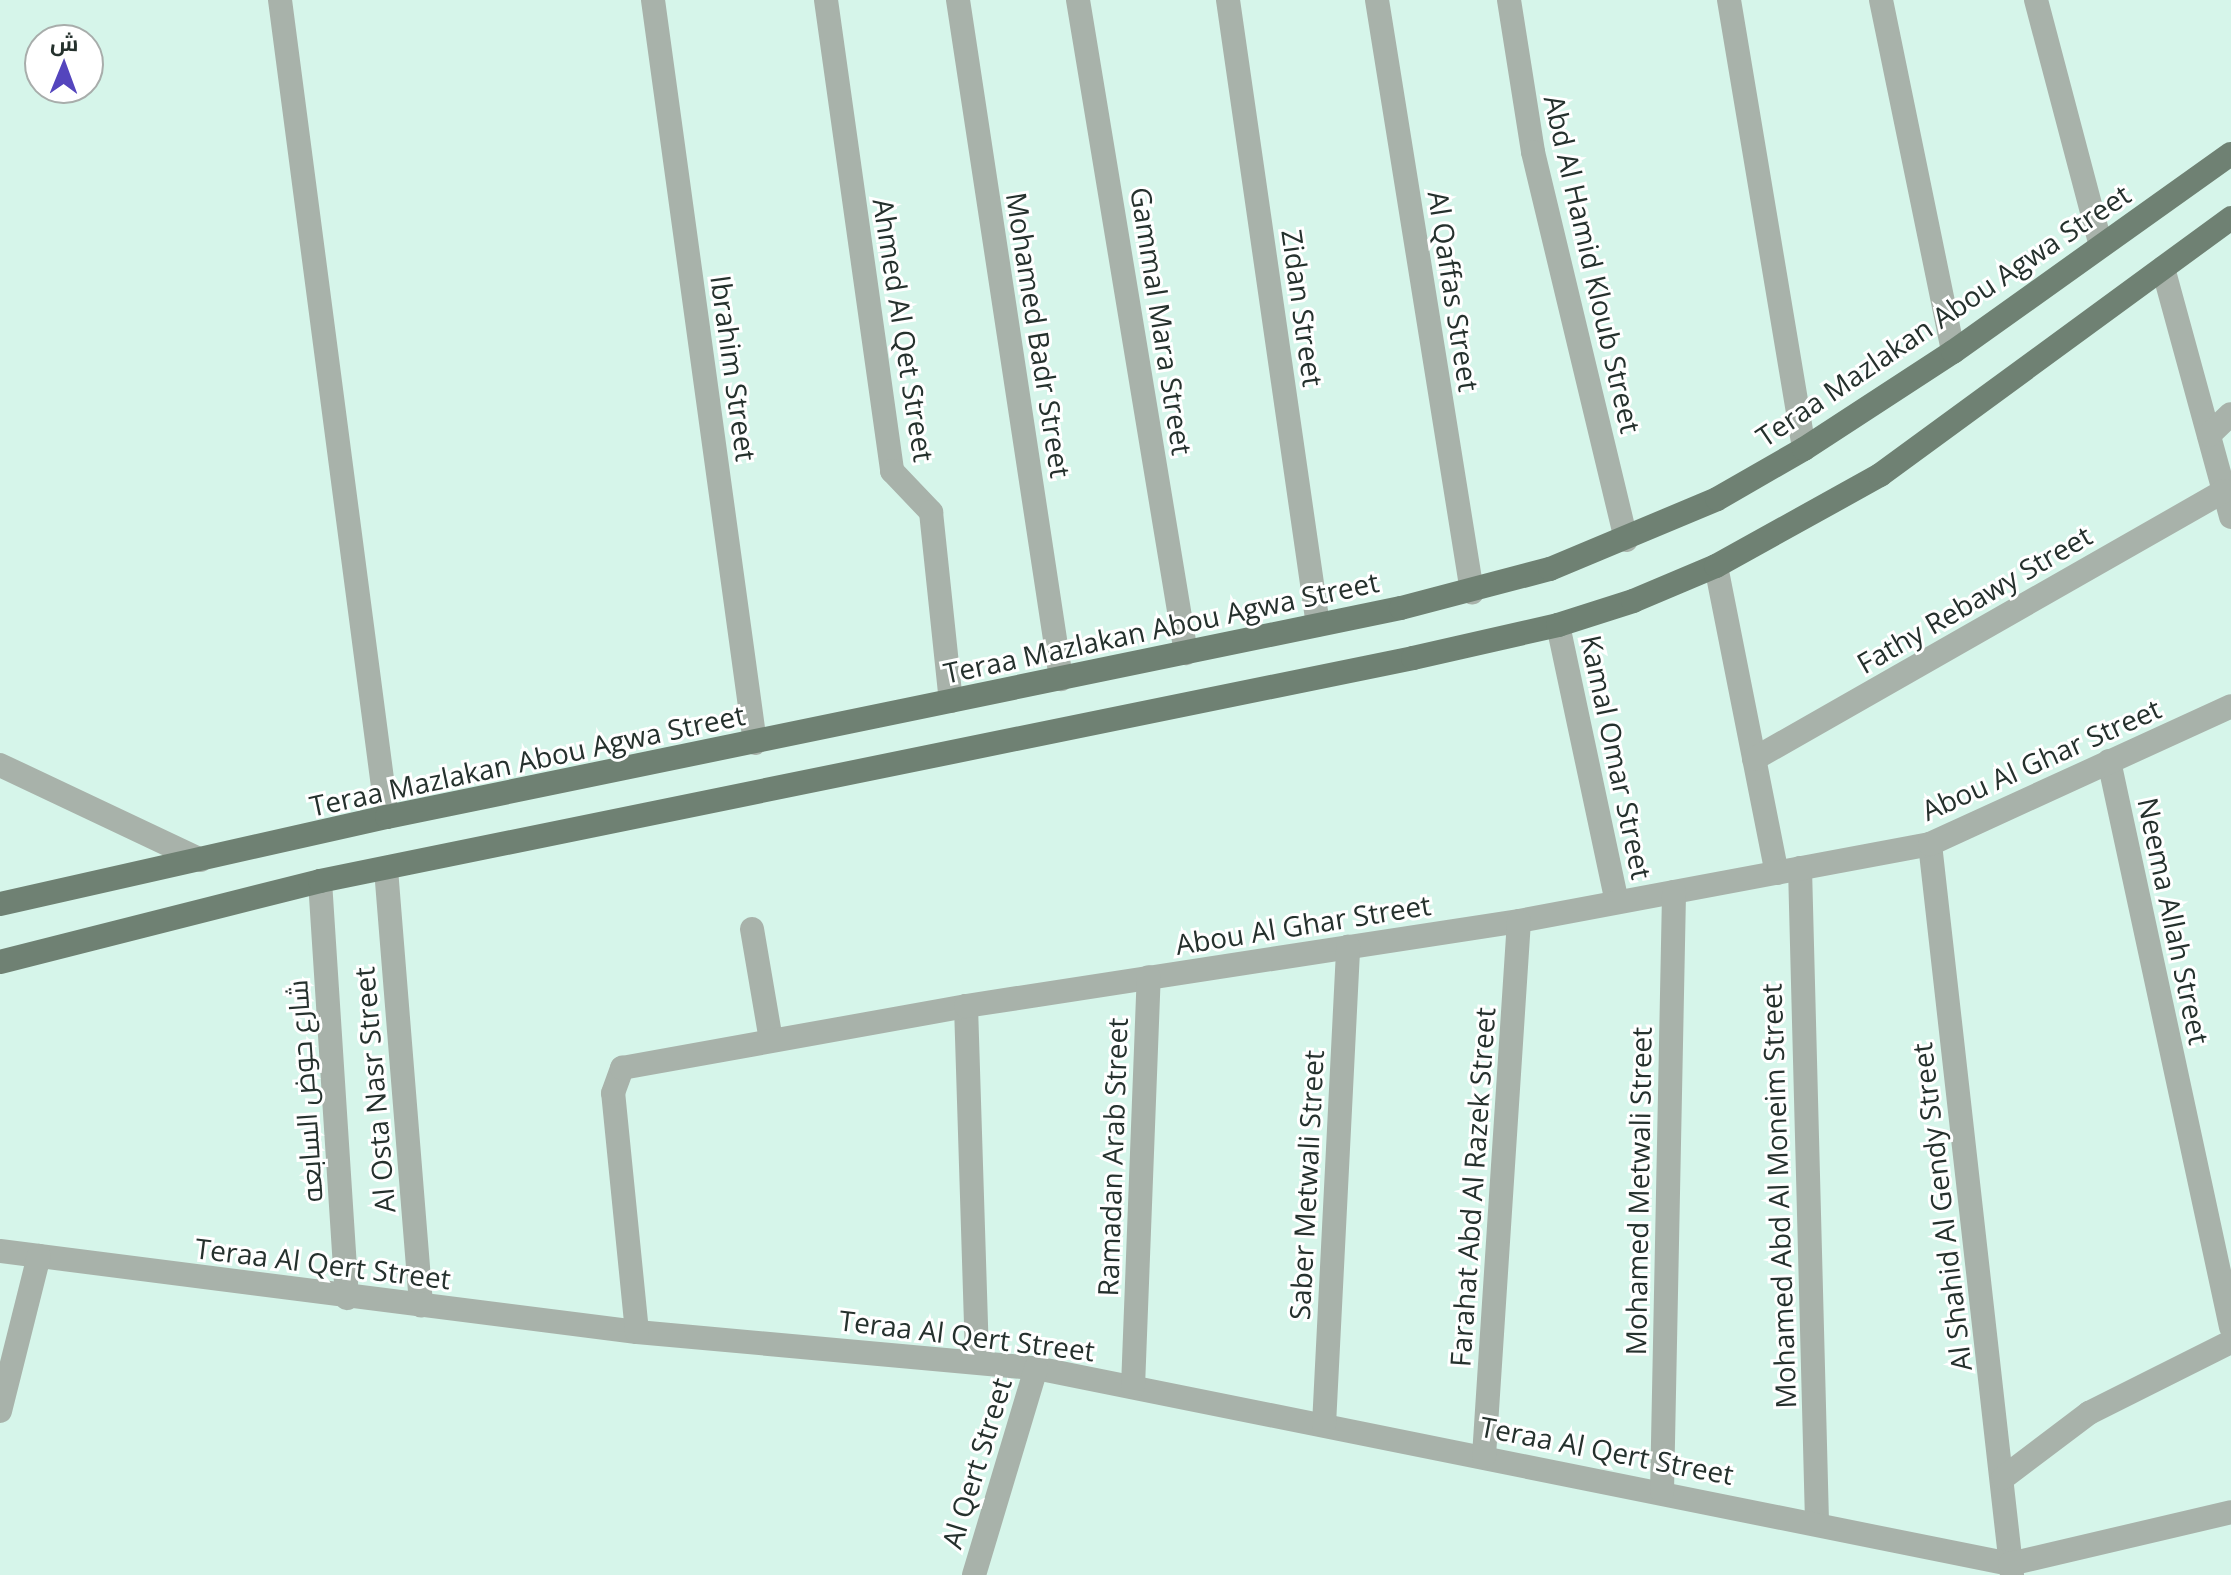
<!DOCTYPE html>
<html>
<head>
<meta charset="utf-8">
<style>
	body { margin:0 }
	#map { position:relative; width:2231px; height:1575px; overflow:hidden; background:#d6f5ea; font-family:"Open Sans",Cairo,sans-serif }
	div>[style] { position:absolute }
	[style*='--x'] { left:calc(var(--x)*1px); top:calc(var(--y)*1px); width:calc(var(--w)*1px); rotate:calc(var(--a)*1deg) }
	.minor>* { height:24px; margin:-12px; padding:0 12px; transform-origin:12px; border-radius:12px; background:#a8b2aa }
	.major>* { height:24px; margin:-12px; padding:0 12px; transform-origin:12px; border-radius:12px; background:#6f8173 }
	span { translate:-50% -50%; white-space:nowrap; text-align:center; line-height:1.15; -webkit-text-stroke:6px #fff; paint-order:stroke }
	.street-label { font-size:28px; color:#25312d }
	.north { position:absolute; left:24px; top:24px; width:80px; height:80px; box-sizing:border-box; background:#fff; border:2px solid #a8adab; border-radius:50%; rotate:1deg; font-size:22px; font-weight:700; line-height:32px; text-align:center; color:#25312d }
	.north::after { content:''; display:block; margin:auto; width:28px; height:36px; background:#5445bd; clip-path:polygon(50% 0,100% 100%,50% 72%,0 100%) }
</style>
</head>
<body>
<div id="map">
	<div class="minor">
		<i style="--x:280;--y:0;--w:824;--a:82.54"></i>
		<i style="--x:653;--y:0;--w:750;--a:82.18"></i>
		<i style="--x:826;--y:0;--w:476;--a:82"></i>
		<i style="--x:892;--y:471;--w:57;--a:46.4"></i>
		<i style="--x:931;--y:512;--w:190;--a:84"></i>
		<i style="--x:958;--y:0;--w:687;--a:81.37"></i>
		<i style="--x:1078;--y:0;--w:662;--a:80.61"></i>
		<i style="--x:1228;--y:0;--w:631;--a:81.81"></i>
		<i style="--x:1377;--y:0;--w:600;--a:80.88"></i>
		<i style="--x:1509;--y:0;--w:154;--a:81"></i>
		<i style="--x:1533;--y:152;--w:399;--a:76.5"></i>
		<i style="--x:1729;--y:0;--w:455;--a:80.5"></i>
		<i style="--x:1881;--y:0;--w:359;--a:78.4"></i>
		<i style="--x:2036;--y:0;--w:254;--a:75.2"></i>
		<i style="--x:2163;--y:268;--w:258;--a:74.7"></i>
		<i style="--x:2209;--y:435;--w:30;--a:-44"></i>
		<i style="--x:1716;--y:566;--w:313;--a:78.8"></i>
		<i style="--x:1558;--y:625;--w:283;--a:78"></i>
		<i style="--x:1754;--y:759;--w:541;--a:-29.69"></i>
		<i style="--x:2109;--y:761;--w:579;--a:77.84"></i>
		<i style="--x:0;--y:765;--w:222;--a:25.3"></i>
		<i style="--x:1930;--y:844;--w:736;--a:83.6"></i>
		<i style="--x:1800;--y:868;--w:655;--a:88.51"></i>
		<i style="--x:386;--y:869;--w:438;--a:85.4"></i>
		<i style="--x:320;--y:881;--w:418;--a:86.3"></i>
		<i style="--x:752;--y:929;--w:113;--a:80.3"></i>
		<i style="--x:966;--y:1006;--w:356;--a:88.2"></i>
		<i style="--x:0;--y:1251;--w:642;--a:7.25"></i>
		<i style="--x:637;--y:1332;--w:401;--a:5.2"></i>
		<i style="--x:1036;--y:1368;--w:994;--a:11.38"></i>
		<i style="--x:2010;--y:1564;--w:227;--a:-13.2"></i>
		<i style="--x:637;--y:1332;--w:240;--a:-95.7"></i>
		<i style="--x:613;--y:1093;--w:27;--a:-70"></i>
		<i style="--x:622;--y:1068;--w:350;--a:-10.2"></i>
		<i style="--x:966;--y:1006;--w:559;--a:-8.74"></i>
		<i style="--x:1519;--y:921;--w:418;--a:-10.6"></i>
		<i style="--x:1930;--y:844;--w:331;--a:-24.6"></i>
		<i style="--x:1133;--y:1387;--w:410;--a:-87.8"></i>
		<i style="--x:0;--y:1411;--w:160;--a:-75.9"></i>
		<i style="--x:1324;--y:1425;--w:479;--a:-87.1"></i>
		<i style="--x:1484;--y:1456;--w:536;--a:-86.26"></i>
		<i style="--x:2003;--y:1478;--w:108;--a:-37.1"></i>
		<i style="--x:2089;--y:1413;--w:159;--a:-26.6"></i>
		<i style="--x:1662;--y:1492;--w:600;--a:-88.85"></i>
		<i style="--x:974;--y:1575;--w:216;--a:-73.3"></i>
	</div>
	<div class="major">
		<i style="--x:0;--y:904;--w:397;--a:-12.7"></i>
		<i style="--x:387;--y:817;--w:1035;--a:-11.65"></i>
		<i style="--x:1401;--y:608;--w:154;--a:-14.7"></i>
		<i style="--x:1550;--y:569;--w:181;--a:-22.7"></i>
		<i style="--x:1717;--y:499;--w:100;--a:-29.9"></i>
		<i style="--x:1804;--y:449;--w:178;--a:-33.1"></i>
		<i style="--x:1953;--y:352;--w:341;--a:-35.5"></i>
		<i style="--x:0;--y:962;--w:330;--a:-14.2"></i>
		<i style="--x:320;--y:881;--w:1116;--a:-11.53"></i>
		<i style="--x:1413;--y:658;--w:149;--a:-12.8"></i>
		<i style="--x:1558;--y:625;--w:79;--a:-17.7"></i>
		<i style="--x:1633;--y:601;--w:90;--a:-22.9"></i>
		<i style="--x:1716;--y:566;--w:188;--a:-29"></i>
		<i style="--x:1880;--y:475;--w:435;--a:-36.2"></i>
	</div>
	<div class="street-label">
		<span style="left:1593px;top:264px;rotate:77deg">Abd Al Hamid Kloub Street</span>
		<span style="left:1454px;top:291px;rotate:81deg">Al Qaffas Street</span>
		<span style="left:1303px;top:308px;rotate:82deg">Zidan Street</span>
		<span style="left:1943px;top:315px;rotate:-34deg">Teraa Mazlakan Abou Agwa Street</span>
		<span style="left:1162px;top:321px;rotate:81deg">Gammal Mara Street</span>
		<span style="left:904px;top:330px;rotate:81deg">Ahmed Al Qet Street</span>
		<span style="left:1039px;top:335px;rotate:81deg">Mohamed Badr Street</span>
		<span style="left:734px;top:368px;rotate:82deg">Ibrahim Street</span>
		<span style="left:1974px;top:599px;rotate:-30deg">Fathy Rebawy Street</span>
		<span style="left:1161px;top:627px;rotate:-12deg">Teraa Mazlakan Abou Agwa Street</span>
		<span style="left:1617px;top:757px;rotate:78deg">Kamal Omar Street</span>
		<span style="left:2041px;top:759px;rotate:-24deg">Abou Al Ghar Street</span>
		<span style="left:527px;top:760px;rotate:-12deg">Teraa Mazlakan Abou Agwa Street</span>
		<span style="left:2174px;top:921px;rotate:78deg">Neema Allah Street</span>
		<span style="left:1303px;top:924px;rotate:-9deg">Abou Al Ghar Street</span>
		<span style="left:374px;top:1090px;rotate:-95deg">Al Osta Nasr Street</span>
		<span style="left:304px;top:1091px;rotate:-94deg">شارع حوض السابعه</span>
		<span style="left:1112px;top:1157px;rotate:-88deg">Ramadan Arab Street</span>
		<span style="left:1306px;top:1185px;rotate:-87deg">Saber Metwali Street</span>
		<span style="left:1472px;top:1187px;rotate:-86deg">Farahat Abd Al Razek Street</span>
		<span style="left:1638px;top:1191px;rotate:-89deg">Mohamed Metwali Street</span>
		<span style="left:1778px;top:1196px;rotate:-92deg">Mohamed Abd Al Moneim Street</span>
		<span style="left:1941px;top:1207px;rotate:-97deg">Al Shahid Al Gendy Street</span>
		<span style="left:323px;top:1263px;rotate:7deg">Teraa Al Qert Street</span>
		<span style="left:967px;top:1335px;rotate:7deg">Teraa Al Qert Street</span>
		<span style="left:1607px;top:1450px;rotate:11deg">Teraa Al Qert Street</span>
		<span style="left:976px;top:1463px;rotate:-73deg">Al Qert Street</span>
	</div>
	<div class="north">ش</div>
</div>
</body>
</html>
